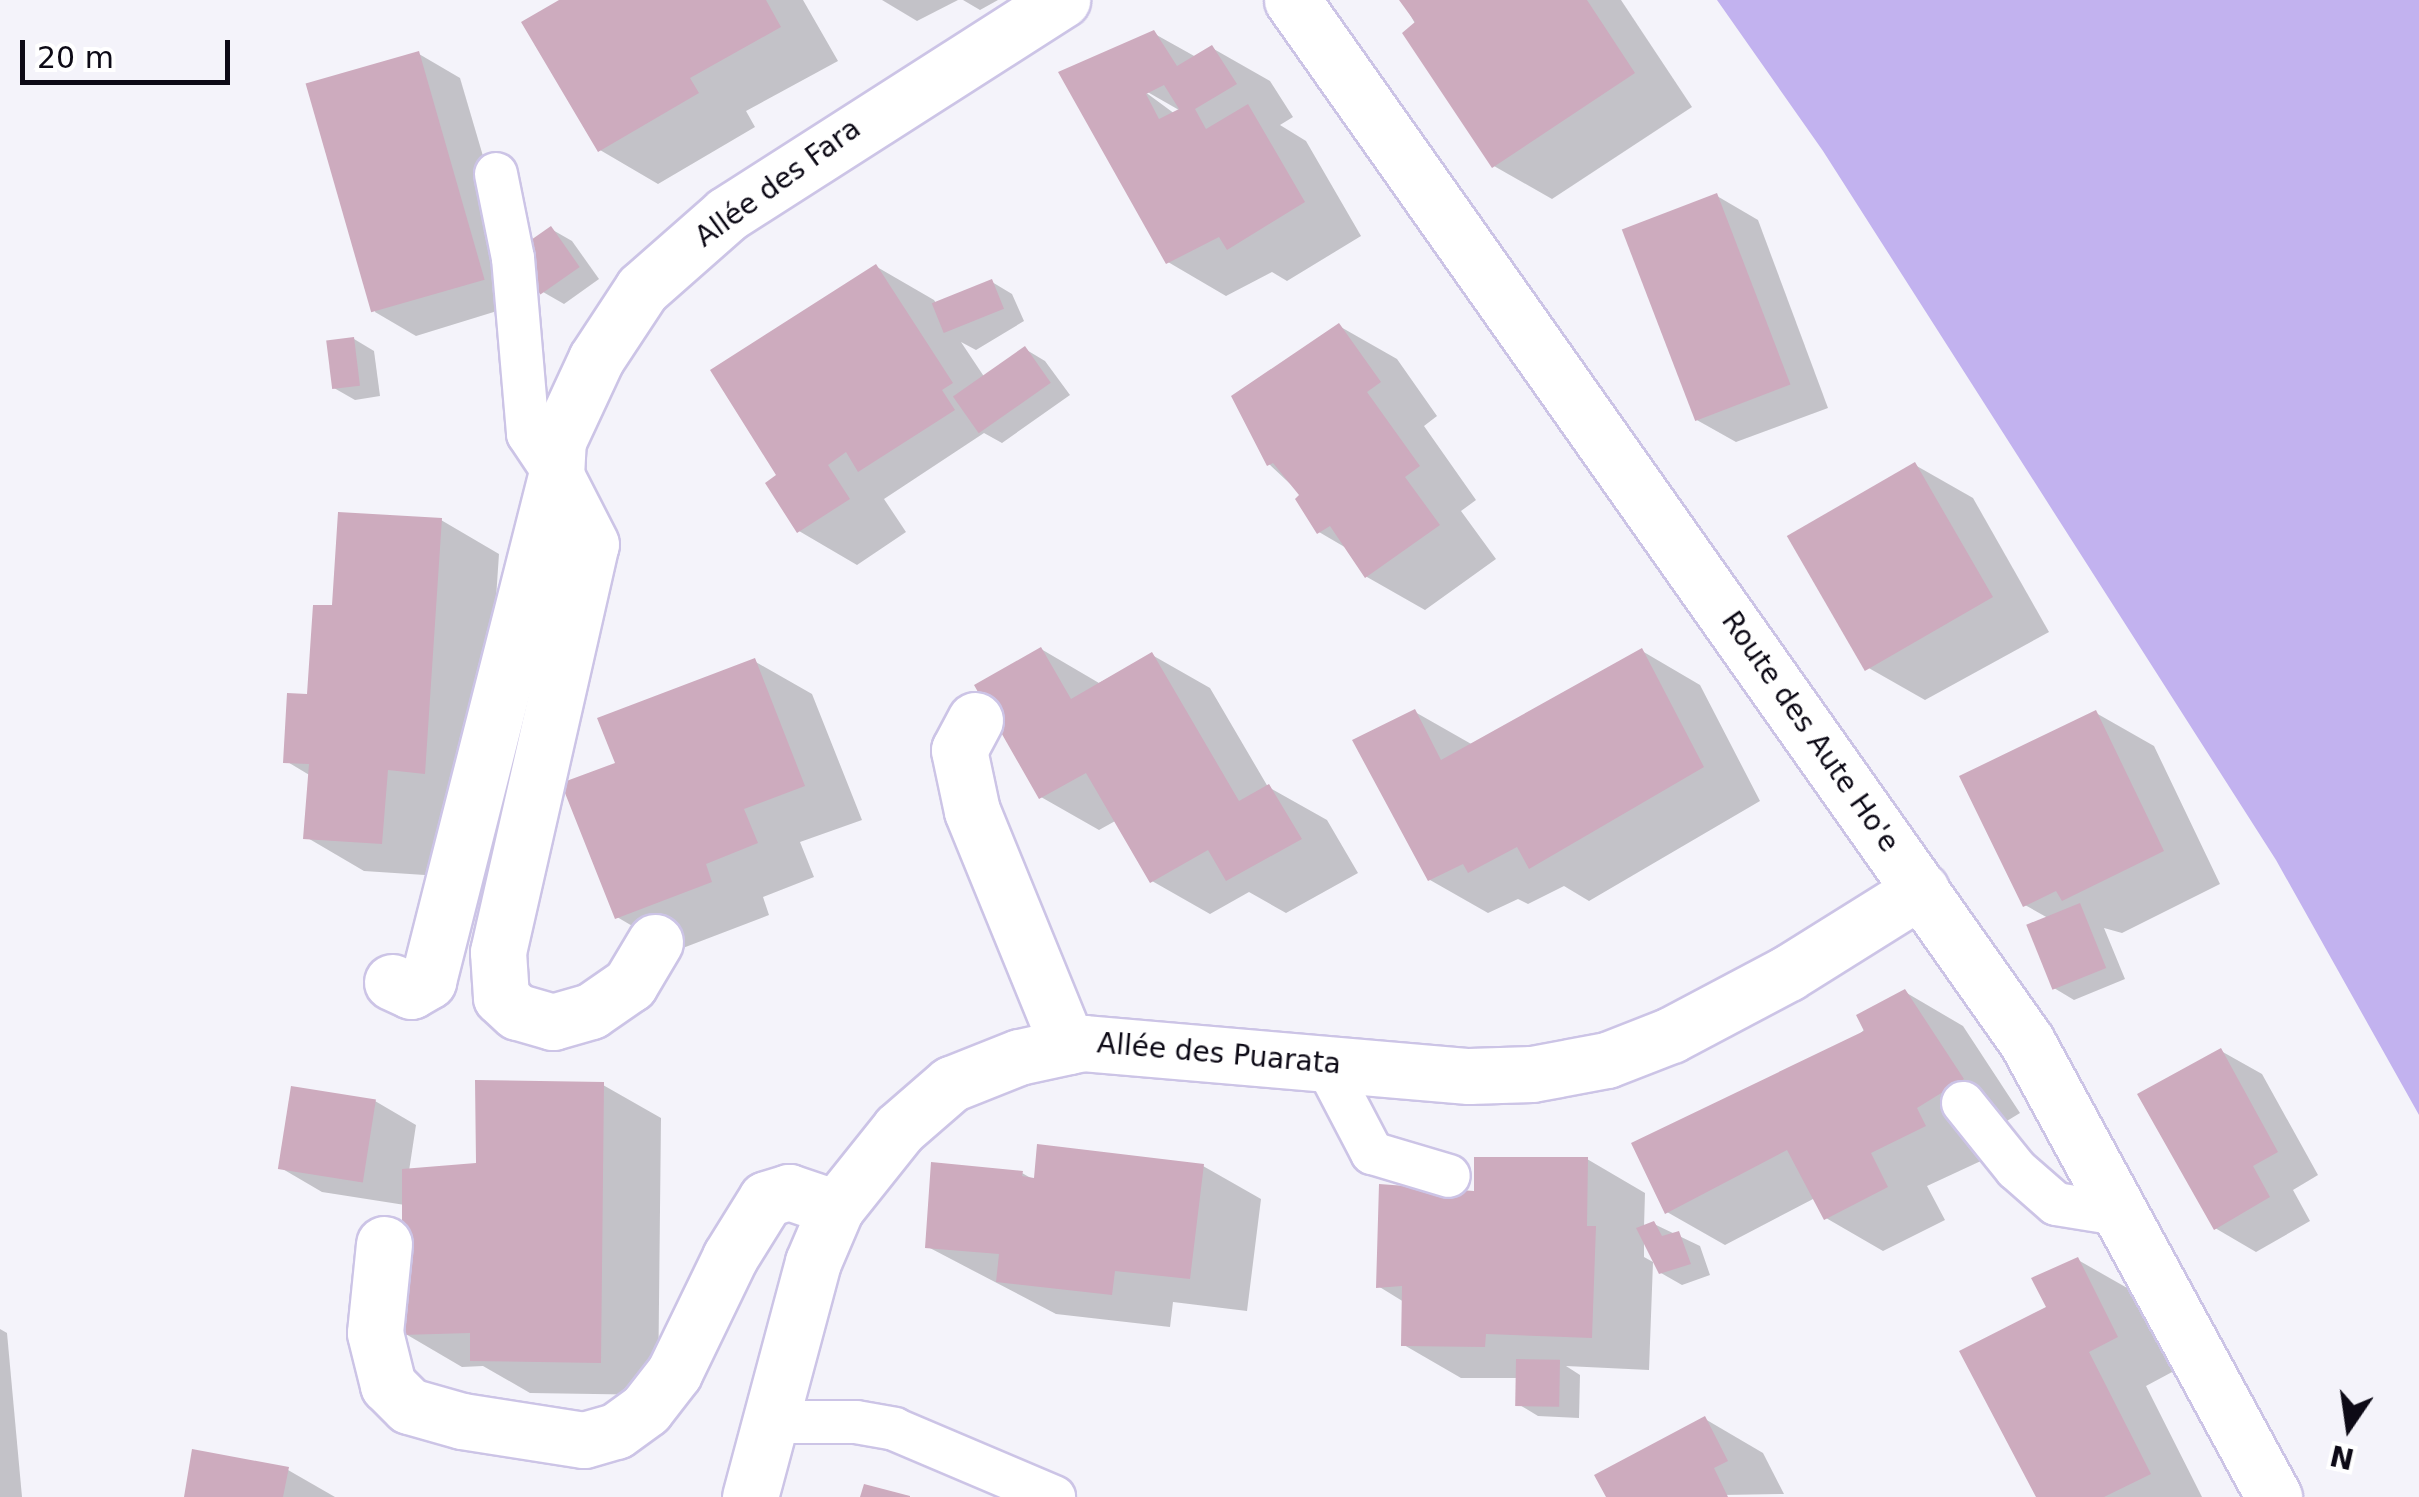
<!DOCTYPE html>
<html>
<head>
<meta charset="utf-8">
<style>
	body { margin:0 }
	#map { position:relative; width:2419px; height:1497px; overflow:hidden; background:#f4f3fa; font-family:"DejaVu Sans",sans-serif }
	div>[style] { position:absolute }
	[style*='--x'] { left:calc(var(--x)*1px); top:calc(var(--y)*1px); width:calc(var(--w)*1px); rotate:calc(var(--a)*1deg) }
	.forest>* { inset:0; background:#c2b2ef }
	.shadow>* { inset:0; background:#0003 }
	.building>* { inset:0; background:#cdabbe; transform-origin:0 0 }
	.roads { filter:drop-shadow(2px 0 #ccc4e6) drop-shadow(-2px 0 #ccc4e6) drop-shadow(0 2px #ccc4e6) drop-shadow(0 -2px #ccc4e6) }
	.lane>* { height:42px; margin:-21px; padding:0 21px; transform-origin:21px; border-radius:21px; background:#fff }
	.street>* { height:55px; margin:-27.5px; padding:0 27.5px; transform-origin:27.5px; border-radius:27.5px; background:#fff }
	span { translate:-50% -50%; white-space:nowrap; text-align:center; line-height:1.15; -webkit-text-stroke:10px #fff; paint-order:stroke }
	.street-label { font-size:28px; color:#0d0a16 }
	.north { position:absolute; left:2299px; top:1377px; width:100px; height:100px; -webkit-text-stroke:8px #fff; paint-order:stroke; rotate:193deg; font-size:28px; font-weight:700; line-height:40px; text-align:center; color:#0d0a16 }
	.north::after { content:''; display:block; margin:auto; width:35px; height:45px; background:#0d0a16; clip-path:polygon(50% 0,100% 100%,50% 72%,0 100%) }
	.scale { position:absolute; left:20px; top:40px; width:210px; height:45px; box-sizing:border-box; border:5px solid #0d0a16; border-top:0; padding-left:12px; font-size:30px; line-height:35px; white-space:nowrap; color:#0d0a16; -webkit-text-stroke:8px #fff; paint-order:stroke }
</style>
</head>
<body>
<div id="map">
	<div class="forest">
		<i style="clip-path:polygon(1717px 0,2419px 0,2419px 1115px,2276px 860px,1823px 151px)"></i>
	</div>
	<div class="shadow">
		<i style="clip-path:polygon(564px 0,803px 0,838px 61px,746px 111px,755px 127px,658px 184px,600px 150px)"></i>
		<i style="clip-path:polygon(882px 0,958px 0,917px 21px)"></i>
		<i style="clip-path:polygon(963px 0,998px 0,980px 10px)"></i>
		<i style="clip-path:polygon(1402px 0,1621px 0,1692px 107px,1552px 199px,1494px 166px)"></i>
		<i style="clip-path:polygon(evenodd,1153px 33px,1196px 57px,1212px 48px,1270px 81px,1293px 117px,1280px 125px,1306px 141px,1361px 236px,1287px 281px,1272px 272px,1226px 296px,1168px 262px,1062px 73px,1153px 33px,1137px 86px,1179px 110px,1175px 114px,1137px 86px)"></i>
		<i style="clip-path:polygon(419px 54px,460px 78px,526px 302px,416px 336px,375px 312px)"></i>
		<i style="clip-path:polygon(1717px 196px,1758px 220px,1828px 408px,1736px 442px,1695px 419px)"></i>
		<i style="clip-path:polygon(551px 229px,572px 241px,599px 279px,564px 304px,543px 292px)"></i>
		<i style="clip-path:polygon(877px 267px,934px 300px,942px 312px,992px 282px,1012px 294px,1024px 321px,976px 350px,961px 342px,985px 378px,1025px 349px,1045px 361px,1070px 395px,1002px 443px,984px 433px,884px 499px,906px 532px,857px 565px,799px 531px,780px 475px)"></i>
		<i style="clip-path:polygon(1339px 326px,1397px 359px,1437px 416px,1424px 426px,1476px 500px,1461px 511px,1496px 559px,1425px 610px,1367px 577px,1348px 549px,1319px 532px,1302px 495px,1269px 464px)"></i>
		<i style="clip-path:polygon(354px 339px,374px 351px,380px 396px,355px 400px,334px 388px)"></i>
		<i style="clip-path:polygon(1915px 465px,1973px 498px,2049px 632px,1925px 700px,1867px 667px)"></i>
		<i style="clip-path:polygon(441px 520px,499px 554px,482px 806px,440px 876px,364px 871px,306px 837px,311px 776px,286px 761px,309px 697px)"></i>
		<i style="clip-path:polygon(1041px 649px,1099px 683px,1152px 655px,1210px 688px,1268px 787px,1327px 820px,1358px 873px,1286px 913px,1249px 892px,1210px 914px,1152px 881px,1117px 820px,1099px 830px,1041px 797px)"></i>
		<i style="clip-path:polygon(1642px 651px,1700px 685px,1760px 801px,1589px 901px,1564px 886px,1528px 904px,1518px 899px,1488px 913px,1430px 880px,1415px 712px,1473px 745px)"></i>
		<i style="clip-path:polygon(754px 661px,812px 694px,862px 820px,800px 842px,814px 877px,763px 897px,769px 915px,675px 951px,617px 917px,618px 764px)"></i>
		<i style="clip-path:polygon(2096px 713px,2154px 746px,2220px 884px,2122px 933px,2104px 928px,2125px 979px,2074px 1000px,2054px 988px,2048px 918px,2025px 905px)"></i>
		<i style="clip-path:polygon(1905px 992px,1963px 1026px,2020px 1113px,1974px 1141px,1983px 1160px,1927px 1186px,1945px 1220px,1883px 1251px,1826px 1218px,1815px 1198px,1725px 1245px,1667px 1212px)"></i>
		<i style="clip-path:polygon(2221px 1051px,2262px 1074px,2318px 1175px,2293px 1190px,2310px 1221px,2256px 1252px,2215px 1228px)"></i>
		<i style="clip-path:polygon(603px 1085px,661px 1118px,658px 1395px,530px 1393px,483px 1366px,462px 1367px,404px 1333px,405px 1205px,322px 1192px,281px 1168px,375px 1101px,416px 1125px,409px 1171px,478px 1166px)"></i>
		<i style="clip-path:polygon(1587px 1159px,1645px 1193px,1644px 1227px,1654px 1224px,1700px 1246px,1710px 1275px,1682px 1285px,1661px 1273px,1644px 1238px,1644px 1257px,1653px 1262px,1649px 1370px,1566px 1366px,1580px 1375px,1579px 1418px,1538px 1416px,1518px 1404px,1518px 1378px,1461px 1378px,1404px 1345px,1404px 1302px,1378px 1286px,1477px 1194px)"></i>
		<i style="clip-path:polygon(1203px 1166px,1261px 1199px,1247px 1311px,1173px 1302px,1170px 1327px,1056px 1314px,928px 1247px,1022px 1173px,1036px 1181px)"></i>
		<i style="clip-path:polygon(2078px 1260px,2136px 1293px,2174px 1371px,2146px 1386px,2202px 1497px,2039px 1497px,2049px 1308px)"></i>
		<i style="clip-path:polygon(0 1329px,7px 1333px,22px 1497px,0 1497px)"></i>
		<i style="clip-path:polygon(1705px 1419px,1763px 1453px,1784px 1494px,1609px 1497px)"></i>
		<i style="clip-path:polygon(288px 1470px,335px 1497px,186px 1497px)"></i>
	</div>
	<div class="building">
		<i style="clip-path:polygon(559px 0,766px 0,781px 27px,690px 78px,699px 93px,598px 152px,521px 22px)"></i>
		<i style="clip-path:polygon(1399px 0,1587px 0,1635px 73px,1492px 168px,1402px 33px,1415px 22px)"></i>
		<i style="clip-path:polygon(evenodd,1154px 30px,1177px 66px,1212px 45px,1237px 84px,1195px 109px,1206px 129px,1248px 104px,1305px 202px,1227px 250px,1219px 237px,1166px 264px,1058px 72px,1154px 30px,1164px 85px,1179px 109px,1159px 119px,1146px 94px,1164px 85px)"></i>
		<i style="left:419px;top:51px;width:238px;height:118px;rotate:74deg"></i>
		<i style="left:1717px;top:193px;width:205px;height:102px;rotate:69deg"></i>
		<i style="left:551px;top:226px;width:50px;height:48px;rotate:55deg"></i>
		<i style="clip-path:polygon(876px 264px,953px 383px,942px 390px,955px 410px,858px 472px,846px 452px,828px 465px,850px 499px,797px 533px,765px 483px,776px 475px,710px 370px)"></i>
		<i style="left:992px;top:279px;width:32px;height:65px;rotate:68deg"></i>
		<i style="clip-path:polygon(1339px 323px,1381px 382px,1367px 392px,1420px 466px,1405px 477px,1440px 525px,1365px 578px,1330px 526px,1317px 534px,1295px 499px,1299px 495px,1273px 463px,1267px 466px,1231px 396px)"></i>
		<i style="left:354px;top:337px;width:49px;height:28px;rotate:83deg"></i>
		<i style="left:1025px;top:346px;width:45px;height:88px;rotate:55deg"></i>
		<i style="left:1915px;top:462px;width:156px;height:148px;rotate:60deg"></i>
		<i style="clip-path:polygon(338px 512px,442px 518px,425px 774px,388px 770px,382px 844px,303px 839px,309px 764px,283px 763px,287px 693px,307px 694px,313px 605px,332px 605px)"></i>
		<i style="clip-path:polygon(1041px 647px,1071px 699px,1152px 652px,1239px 801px,1269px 784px,1302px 839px,1226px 881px,1208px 850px,1150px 883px,1086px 773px,1039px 799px,974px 685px)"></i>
		<i style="clip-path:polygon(1642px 648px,1704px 767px,1529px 869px,1517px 847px,1468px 873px,1463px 864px,1428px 881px,1352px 740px,1415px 709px,1441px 760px)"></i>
		<i style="clip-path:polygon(755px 658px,805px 786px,744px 809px,758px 843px,706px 864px,712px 882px,615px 919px,561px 783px,615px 763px,597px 718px)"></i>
		<i style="clip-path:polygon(2096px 710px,2164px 851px,2062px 901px,2056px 891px,2023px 907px,1959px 776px)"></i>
		<i style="left:2080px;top:903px;width:70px;height:58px;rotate:68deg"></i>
		<i style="clip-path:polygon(1905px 989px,1964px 1079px,1917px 1108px,1926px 1126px,1871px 1153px,1888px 1187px,1824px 1220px,1787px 1150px,1665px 1214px,1631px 1143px,1864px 1031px,1856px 1015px)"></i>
		<i style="clip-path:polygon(2221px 1048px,2278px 1152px,2253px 1166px,2270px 1197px,2214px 1230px,2137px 1094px)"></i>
		<i style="clip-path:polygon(475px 1080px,604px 1082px,601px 1363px,470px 1361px,470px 1333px,402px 1335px,402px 1169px,476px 1163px)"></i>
		<i style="left:291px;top:1086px;width:86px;height:84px;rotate:9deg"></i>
		<i style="clip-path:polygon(1037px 1144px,1204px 1164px,1190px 1279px,1115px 1271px,1112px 1295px,996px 1282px,999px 1254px,925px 1248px,931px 1162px,1023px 1171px,1022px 1176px,1034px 1178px)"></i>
		<i style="clip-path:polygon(1474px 1157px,1588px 1157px,1587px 1226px,1596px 1226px,1592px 1338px,1486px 1334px,1485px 1347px,1401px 1346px,1402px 1286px,1376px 1288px,1379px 1184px,1474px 1191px)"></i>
		<i style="clip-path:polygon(1654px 1221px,1662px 1236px,1679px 1231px,1691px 1264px,1659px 1274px,1636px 1228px)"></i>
		<i style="clip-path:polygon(2078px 1257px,2118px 1337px,2089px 1352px,2151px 1474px,2104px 1497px,2036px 1497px,1959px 1351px,2046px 1307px,2031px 1278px)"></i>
		<i style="left:1516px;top:1359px;width:44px;height:47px;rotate:1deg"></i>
		<i style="clip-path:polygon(1705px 1416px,1728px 1461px,1714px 1468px,1728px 1497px,1606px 1497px,1594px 1475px)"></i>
		<i style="clip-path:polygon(192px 1449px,289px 1467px,283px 1497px,184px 1497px)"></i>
		<i style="clip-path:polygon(864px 1484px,910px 1496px,910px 1497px,860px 1497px)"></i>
	</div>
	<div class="roads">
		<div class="lane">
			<i style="--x:496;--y:174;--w:86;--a:78.6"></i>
			<i style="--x:513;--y:258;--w:177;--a:85.1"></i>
			<i style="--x:528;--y:434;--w:50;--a:56.3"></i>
			<i style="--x:1324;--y:1061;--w:104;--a:62.4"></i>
			<i style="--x:1372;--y:1153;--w:80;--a:16.6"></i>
			<i style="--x:1963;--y:1103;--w:85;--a:51.2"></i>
			<i style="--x:2016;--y:1169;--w:53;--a:41.2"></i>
			<i style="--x:2056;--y:1204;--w:69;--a:9.2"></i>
			<i style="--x:768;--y:1422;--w:88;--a:0"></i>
			<i style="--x:856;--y:1422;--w:39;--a:10"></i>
			<i style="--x:894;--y:1429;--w:174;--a:23"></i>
		</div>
		<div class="street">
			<i style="--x:1292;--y:0;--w:1275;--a:54.8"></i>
			<i style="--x:2027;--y:1042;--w:518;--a:61.5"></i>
			<i style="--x:975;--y:720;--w:34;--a:118"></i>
			<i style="--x:959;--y:750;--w:62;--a:78"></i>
			<i style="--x:972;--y:811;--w:254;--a:67.8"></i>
			<i style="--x:655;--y:942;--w:49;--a:120.8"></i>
			<i style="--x:630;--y:984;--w:47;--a:145.3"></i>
			<i style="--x:591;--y:1011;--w:40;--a:164"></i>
			<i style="--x:553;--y:1022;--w:37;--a:-164"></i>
			<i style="--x:517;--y:1012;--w:22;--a:-137"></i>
			<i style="--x:501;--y:997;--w:45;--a:-93.8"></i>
			<i style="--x:498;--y:952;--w:418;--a:-77.2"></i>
			<i style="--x:591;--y:544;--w:76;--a:-117.2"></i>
			<i style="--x:556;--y:476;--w:35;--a:-87"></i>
			<i style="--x:558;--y:441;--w:90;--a:-65.1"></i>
			<i style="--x:596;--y:359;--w:84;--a:-56.7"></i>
			<i style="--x:642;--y:289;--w:113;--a:-41.4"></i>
			<i style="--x:727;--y:214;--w:398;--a:-32.6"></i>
			<i style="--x:392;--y:982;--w:21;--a:25"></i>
			<i style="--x:411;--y:991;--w:20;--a:-30"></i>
			<i style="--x:428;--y:981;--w:521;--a:-75.78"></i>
			<i style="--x:384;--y:1244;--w:89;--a:95.8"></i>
			<i style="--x:375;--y:1333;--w:54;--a:76"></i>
			<i style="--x:388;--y:1385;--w:30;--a:45"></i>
			<i style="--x:409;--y:1406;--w:55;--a:15.8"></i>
			<i style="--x:462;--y:1421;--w:123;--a:8.9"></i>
			<i style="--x:584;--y:1440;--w:33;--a:-16"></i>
			<i style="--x:616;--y:1431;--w:37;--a:-36"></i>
			<i style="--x:646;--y:1409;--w:46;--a:-52.1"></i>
			<i style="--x:674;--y:1373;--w:129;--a:-64.2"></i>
			<i style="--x:730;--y:1257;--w:68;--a:-58.2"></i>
			<i style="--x:766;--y:1199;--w:24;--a:-17"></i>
			<i style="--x:789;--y:1192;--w:50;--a:18.8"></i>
			<i style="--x:750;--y:1497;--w:243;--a:-75"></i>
			<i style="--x:813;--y:1262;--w:59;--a:-66.9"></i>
			<i style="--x:836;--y:1208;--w:101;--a:-51.4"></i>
			<i style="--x:899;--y:1129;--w:69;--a:-40.9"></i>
			<i style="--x:951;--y:1084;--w:73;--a:-21.7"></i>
			<i style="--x:1019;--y:1057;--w:66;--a:-12.3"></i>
			<i style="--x:1083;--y:1043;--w:387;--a:4.9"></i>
			<i style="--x:1469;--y:1076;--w:63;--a:-1.8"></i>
			<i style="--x:1532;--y:1074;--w:76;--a:-10.6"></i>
			<i style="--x:1607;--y:1060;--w:69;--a:-21.3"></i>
			<i style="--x:1671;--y:1035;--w:132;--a:-27.9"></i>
			<i style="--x:1788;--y:973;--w:157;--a:-32"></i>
		</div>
	</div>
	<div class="street-label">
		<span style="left:778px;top:183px;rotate:-36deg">Allée des Fara</span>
		<span style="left:1810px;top:732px;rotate:55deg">Route des Aute Ho'e</span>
		<span style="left:1219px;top:1054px;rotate:5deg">Allée des Puarata</span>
	</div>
	<div class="north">N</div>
	<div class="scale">20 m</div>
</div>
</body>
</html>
